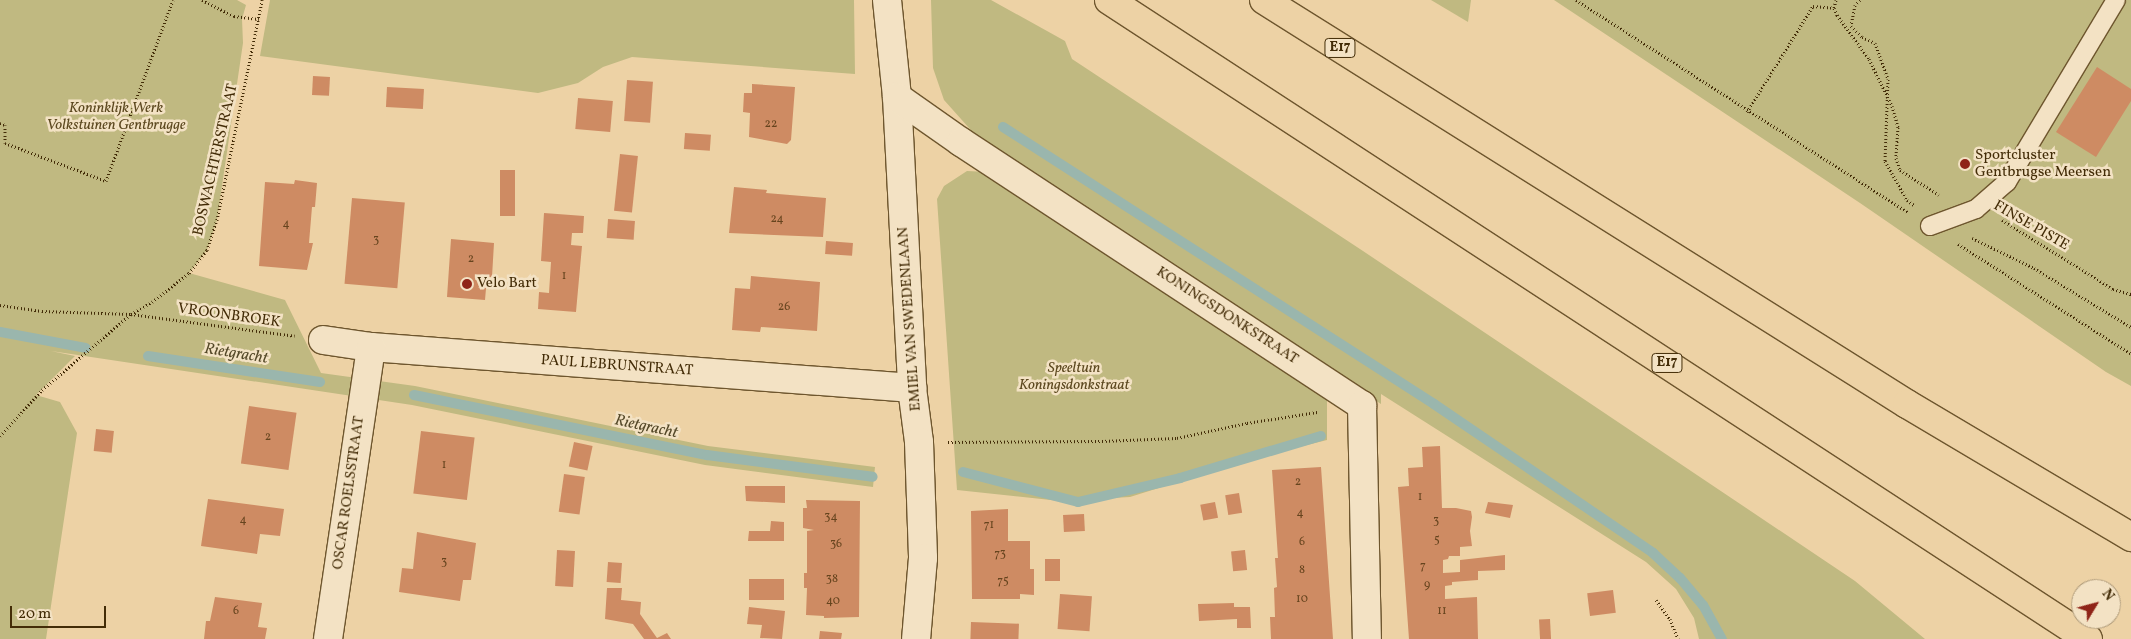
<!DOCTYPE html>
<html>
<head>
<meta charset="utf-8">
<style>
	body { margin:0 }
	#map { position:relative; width:2131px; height:639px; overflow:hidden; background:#edd2a5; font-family:Vollkorn,serif }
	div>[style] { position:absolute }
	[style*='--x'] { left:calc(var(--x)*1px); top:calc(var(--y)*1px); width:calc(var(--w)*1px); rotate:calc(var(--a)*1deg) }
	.green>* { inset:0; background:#c0b981 }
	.stream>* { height:10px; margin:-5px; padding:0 5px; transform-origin:5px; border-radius:5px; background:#9ab6ad }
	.building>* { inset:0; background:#ce8b63; transform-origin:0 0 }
	.path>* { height:3px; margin-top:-1.5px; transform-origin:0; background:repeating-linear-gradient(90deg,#432c07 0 1px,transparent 0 3.5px) }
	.roads { filter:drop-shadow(1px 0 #6e562e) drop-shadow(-1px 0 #6e562e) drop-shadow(0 1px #6e562e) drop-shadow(0 -1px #6e562e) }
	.lane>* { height:18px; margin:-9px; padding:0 9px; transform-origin:9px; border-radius:9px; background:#f3e2c4 }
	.street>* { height:28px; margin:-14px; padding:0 14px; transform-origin:14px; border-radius:14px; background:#f3e2c4 }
	.highway>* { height:28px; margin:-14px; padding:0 14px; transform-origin:14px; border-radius:14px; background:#edd2a5 }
	.dots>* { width:14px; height:14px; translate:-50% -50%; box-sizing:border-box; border:2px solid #f3e2c4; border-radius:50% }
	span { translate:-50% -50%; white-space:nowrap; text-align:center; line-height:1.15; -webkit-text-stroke:5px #f3e2c4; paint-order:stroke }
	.number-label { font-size:12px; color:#66441e }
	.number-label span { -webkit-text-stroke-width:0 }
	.shield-label span { padding:1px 4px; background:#f3e2c4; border:1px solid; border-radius:4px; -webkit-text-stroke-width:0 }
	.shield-label { font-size:14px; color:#432c07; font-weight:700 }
	.park-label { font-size:15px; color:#5c481f; font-style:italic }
	.poi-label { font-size:15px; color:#432c07 }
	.left { translate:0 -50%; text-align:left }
	.street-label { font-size:15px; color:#432c07 }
	.water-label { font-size:16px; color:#544828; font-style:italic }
	.north { position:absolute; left:2071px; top:579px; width:50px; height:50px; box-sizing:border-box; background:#f3e2c4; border:1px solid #ad9978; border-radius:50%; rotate:53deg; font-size:14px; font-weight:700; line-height:20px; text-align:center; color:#432c07 }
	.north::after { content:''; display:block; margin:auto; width:18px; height:22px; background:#8f2418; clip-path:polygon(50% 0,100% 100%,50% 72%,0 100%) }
	.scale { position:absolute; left:10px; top:606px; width:96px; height:22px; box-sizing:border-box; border:2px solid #432c07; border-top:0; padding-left:6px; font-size:15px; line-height:18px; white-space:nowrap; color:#432c07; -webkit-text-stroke:4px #f3e2c4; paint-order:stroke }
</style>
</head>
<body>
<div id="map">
	<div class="green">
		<i style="clip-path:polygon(0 0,237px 0,246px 5px,242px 19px,243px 43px,217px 220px,207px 250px,189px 273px,285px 300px,321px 373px,415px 386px,708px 446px,875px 467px,873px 487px,705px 465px,412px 405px,51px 351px,75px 356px,36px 395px,60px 402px,77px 433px,46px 639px,0 639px)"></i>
		<i style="clip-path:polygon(270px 0,854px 0,855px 74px,632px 57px,603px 67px,578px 83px,538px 93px,260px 56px)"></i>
		<i style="clip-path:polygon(931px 0,991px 0,1065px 41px,1072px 59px,1363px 251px,1855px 581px,1925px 639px,1699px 639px,1694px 618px,1676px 589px,1646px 562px,1381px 394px,1381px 404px,978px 138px,944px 100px,933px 68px)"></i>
		<i style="clip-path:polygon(1431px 0,1471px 0,1468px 22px)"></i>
		<i style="clip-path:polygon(1554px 0,2131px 0,2131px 386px,2106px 372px,1860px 203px)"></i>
		<i style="clip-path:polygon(967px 171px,987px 172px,1327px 394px,1327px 440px,1251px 459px,1130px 497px,1060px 501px,957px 490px,937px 199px,944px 186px)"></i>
	</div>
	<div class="stream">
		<i style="--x:1003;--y:127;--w:512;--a:32.73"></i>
		<i style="--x:1434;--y:404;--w:265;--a:34.2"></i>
		<i style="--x:1653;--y:553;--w:37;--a:43"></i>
		<i style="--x:1680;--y:578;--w:35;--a:50"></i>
		<i style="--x:1703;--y:605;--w:39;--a:61"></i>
		<i style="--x:0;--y:332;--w:87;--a:10.5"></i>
		<i style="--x:148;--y:356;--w:174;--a:8.6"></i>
		<i style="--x:414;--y:395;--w:299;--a:11.6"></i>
		<i style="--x:707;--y:455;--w:167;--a:7.5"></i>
		<i style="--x:963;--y:472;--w:119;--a:14.6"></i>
		<i style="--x:1078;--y:502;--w:105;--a:-13.2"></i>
		<i style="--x:1180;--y:478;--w:147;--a:-16.6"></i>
	</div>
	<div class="building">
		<i style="clip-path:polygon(2097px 67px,2131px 89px,2131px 101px,2096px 157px,2056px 132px)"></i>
		<i style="left:313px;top:76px;width:17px;height:19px;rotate:3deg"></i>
		<i style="left:627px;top:80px;width:26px;height:41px;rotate:4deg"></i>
		<i style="clip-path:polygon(752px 84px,795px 87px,791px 140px,787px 144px,749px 137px,750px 113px,743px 112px,744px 93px,752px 93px)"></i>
		<i style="left:387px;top:87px;width:37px;height:20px;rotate:3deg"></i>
		<i style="left:578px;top:98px;width:35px;height:31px;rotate:5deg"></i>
		<i style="left:685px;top:133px;width:26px;height:16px;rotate:4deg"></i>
		<i style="left:620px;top:154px;width:18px;height:57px;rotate:6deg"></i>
		<i style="left:500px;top:170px;width:15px;height:46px"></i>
		<i style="clip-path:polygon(295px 180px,317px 183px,315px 207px,312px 207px,309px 243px,313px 243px,307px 270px,259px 266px,265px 182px,294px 184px)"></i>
		<i style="clip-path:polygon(734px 187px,767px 190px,766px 193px,826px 198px,823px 237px,729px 233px)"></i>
		<i style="left:352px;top:198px;width:53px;height:86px;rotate:5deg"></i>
		<i style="clip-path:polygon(544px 213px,584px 216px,583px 233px,572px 233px,571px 245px,582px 246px,576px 312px,538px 309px,539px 292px,549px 293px,551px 262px,541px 261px)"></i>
		<i style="left:608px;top:219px;width:27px;height:19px;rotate:4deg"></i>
		<i style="clip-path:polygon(451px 239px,494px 243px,492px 277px,487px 277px,485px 300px,447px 297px)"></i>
		<i style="left:826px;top:241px;width:27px;height:13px;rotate:4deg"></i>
		<i style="clip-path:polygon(751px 276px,820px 282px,817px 331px,761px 327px,760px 332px,732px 330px,735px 288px,750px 289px)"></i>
		<i style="left:249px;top:406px;width:48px;height:58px;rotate:8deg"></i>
		<i style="left:96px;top:429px;width:18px;height:22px;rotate:6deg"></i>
		<i style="left:421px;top:431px;width:54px;height:63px;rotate:7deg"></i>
		<i style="left:574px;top:442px;width:19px;height:25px;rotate:12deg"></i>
		<i style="clip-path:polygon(1440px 446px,1442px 508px,1456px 508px,1471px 511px,1472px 517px,1470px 531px,1472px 546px,1460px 547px,1460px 556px,1449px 556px,1448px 559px,1443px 560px,1443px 573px,1460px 572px,1460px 560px,1505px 555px,1505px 570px,1478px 571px,1478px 580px,1452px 582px,1452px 585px,1445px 586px,1445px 599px,1477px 597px,1478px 639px,1409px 639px,1398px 487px,1409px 486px,1408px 468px,1423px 467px,1422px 447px)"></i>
		<i style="clip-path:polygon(1321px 467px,1333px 639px,1271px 639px,1270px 617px,1275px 617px,1274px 588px,1277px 587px,1275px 558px,1278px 558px,1272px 470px)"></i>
		<i style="left:564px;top:474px;width:21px;height:38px;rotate:8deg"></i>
		<i style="clip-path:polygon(745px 486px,785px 486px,785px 503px,746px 501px)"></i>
		<i style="left:1239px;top:493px;width:20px;height:14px;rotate:81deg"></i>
		<i style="clip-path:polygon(208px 499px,284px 509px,280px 536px,260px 534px,257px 554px,201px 546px)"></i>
		<i style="clip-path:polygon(806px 500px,860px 501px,859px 617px,824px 618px,824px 616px,806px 615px,807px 588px,804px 588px,804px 573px,807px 573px,807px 531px,814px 530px,803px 528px,803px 508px,807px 508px)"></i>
		<i style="left:1215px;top:502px;width:16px;height:15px;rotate:79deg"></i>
		<i style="clip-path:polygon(1488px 502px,1513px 505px,1510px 518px,1485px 513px)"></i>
		<i style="clip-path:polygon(1008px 509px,1008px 541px,1030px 541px,1030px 569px,1034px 569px,1034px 595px,1020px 594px,1020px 599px,972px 599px,971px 511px)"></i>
		<i style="left:1084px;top:514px;width:17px;height:21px;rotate:87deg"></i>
		<i style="clip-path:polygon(771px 521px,784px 522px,784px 541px,748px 541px,749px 531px,770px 531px)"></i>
		<i style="clip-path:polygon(417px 532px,476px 543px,471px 580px,463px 580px,460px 601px,399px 592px,402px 568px,413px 569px)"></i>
		<i style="left:557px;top:550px;width:18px;height:36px;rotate:3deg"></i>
		<i style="left:1245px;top:550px;width:20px;height:14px;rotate:84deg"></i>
		<i style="left:1045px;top:559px;width:15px;height:22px"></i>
		<i style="left:608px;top:562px;width:14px;height:20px;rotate:4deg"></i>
		<i style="left:784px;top:579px;width:21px;height:35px;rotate:90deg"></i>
		<i style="clip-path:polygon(607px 588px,622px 588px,621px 600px,641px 602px,640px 614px,657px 638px,667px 633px,671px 639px,644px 639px,633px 624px,605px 619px)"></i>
		<i style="left:1613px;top:590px;width:23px;height:26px;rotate:83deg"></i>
		<i style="left:1060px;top:594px;width:32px;height:35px;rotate:4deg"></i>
		<i style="clip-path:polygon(215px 597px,262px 603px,258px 627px,267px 628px,265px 639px,204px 639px,206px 621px,210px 621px)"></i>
		<i style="clip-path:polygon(1234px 603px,1234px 607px,1250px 607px,1251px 628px,1237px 628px,1237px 619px,1199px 621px,1198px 604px)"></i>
		<i style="clip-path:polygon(749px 607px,785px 611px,782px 639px,760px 638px,762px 625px,747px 624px)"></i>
		<i style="left:1550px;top:619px;width:20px;height:11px;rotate:87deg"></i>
		<i style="left:971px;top:622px;width:48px;height:17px;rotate:2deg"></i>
		<i style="clip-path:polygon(820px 631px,842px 633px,841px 639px,819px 639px)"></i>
	</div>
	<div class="path">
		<i style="--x:202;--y:0;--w:36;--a:27"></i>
		<i style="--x:234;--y:16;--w:25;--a:7"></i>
		<i style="--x:1576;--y:0;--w:394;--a:32.6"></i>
		<i style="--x:1836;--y:0;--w:8;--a:104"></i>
		<i style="--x:1834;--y:8;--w:8;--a:67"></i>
		<i style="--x:1837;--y:15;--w:54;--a:54"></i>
		<i style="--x:1869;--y:59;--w:52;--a:63.9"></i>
		<i style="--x:1892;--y:106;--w:22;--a:74"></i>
		<i style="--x:1898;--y:127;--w:31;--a:94"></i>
		<i style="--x:1896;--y:158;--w:13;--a:72"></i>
		<i style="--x:1900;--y:170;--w:46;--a:32.7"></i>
		<i style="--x:1860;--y:0;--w:7;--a:135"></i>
		<i style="--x:1855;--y:5;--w:21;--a:101"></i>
		<i style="--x:1851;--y:26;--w:16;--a:45"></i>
		<i style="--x:1862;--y:37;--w:14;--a:25"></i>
		<i style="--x:1875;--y:43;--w:38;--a:70"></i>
		<i style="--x:1888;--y:79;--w:82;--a:92.1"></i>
		<i style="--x:1885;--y:161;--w:45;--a:60.6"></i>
		<i style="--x:1907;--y:200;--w:9;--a:36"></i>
		<i style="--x:1747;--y:112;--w:125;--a:-58.1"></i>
		<i style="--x:1813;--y:6;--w:21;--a:5"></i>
		<i style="--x:0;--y:123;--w:5;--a:22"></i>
		<i style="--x:5;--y:125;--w:18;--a:90"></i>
		<i style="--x:5;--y:143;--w:108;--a:20.6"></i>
		<i style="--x:106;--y:181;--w:193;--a:-69.7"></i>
		<i style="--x:2002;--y:220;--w:131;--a:31.9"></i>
		<i style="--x:2113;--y:289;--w:19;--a:16"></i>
		<i style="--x:1972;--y:238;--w:69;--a:25.8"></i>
		<i style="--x:2034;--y:268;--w:114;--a:31.3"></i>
		<i style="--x:1958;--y:244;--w:205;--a:32.4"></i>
		<i style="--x:0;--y:305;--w:42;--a:8.1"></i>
		<i style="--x:42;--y:311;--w:89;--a:1.9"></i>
		<i style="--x:131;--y:314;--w:165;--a:7.6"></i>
		<i style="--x:0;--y:436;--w:62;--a:-47.6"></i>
		<i style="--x:42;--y:390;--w:117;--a:-40.5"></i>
		<i style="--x:131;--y:314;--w:24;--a:-30"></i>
		<i style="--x:152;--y:302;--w:47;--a:-38.1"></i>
		<i style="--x:189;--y:273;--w:29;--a:-52"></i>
		<i style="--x:207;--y:250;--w:32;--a:-72"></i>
		<i style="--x:217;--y:220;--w:225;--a:-78.4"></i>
		<i style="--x:948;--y:442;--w:154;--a:-0.4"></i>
		<i style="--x:1102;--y:441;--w:75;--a:-2.3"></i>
		<i style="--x:1177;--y:438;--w:72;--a:-12.1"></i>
		<i style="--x:1247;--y:423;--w:71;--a:-8.9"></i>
		<i style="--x:1656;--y:600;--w:24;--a:54"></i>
		<i style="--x:1670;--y:619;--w:22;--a:68"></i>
	</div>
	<div class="roads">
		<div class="lane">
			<i style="--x:1930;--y:226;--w:49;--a:-20.3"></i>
			<i style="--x:1976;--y:209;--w:41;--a:-41.1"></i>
			<i style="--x:2007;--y:182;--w:212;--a:-59.1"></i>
		</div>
		<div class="street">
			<i style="--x:887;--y:0;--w:98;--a:84.1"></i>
			<i style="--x:897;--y:97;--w:291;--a:87"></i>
			<i style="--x:912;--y:388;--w:54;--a:82.6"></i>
			<i style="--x:919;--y:442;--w:116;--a:88"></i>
			<i style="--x:923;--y:558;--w:81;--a:94.9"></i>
			<i style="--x:897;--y:97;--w:78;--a:35.1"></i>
			<i style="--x:961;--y:142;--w:480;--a:33.3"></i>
			<i style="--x:1362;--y:405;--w:234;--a:88.8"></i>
			<i style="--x:323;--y:340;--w:49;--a:8.3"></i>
			<i style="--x:371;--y:347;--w:543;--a:4.33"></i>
			<i style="--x:328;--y:639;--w:295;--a:-81.6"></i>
		</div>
		<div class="highway">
			<i style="--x:1109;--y:0;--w:1169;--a:33.13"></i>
			<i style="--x:1264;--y:0;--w:759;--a:32.14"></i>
			<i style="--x:1907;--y:404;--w:261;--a:30.7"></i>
		</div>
	</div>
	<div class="dots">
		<i style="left:1965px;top:164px;background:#8f2418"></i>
		<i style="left:467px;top:284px;background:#8f2418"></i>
	</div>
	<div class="number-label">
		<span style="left:771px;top:125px">22</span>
		<span style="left:777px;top:220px">24</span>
		<span style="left:286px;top:225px">4</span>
		<span style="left:376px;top:241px">3</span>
		<span style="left:471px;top:260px">2</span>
		<span style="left:564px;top:277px">1</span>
		<span style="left:784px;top:308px">26</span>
		<span style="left:268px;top:438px">2</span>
		<span style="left:444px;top:466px">1</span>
		<span style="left:1298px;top:483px">2</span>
		<span style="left:1420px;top:498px">1</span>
		<span style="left:1300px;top:514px">4</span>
		<span style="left:831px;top:518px">34</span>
		<span style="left:243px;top:521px">4</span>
		<span style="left:1436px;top:522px">3</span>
		<span style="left:989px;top:526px">71</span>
		<span style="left:1437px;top:541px">5</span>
		<span style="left:1302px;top:543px">6</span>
		<span style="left:836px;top:545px">36</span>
		<span style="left:1000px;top:555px">73</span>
		<span style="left:444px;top:563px">3</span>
		<span style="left:1423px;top:567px">7</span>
		<span style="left:1302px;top:571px">8</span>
		<span style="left:832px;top:580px">38</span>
		<span style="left:1003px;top:582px">75</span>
		<span style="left:1427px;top:586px">9</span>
		<span style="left:1302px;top:600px">10</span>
		<span style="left:833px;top:602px">40</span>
		<span style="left:236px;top:612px">6</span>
		<span style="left:1442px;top:612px">11</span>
	</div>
	<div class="shield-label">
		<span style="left:1340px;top:48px">E17</span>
		<span style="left:1667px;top:363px">E17</span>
	</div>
	<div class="park-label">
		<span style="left:116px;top:117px">Koninklijk Werk<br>Volkstuinen Gentbrugge</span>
		<span style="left:1074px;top:377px">Speeltuin<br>Koningsdonkstraat</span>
	</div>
	<div class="poi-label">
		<span class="left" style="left:1975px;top:164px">Sportcluster<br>Gentbrugse Meersen</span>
		<span class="left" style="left:477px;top:284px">Velo Bart</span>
	</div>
	<div class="street-label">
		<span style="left:216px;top:160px;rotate:-77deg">BOSWACHTERSTRAAT</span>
		<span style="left:2031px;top:226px;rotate:30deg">FINSE PISTE</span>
		<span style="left:229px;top:316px;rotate:8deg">VROONBROEK</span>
		<span style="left:1227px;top:316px;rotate:33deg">KONINGSDONKSTRAAT</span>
		<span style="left:910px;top:319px;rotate:-94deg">EMIEL VAN SWEDENLAAN</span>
		<span style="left:617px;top:366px;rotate:4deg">PAUL LEBRUNSTRAAT</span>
		<span style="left:349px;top:493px;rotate:-82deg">OSCAR ROELSSTRAAT</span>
	</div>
	<div class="water-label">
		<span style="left:236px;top:354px;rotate:9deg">Rietgracht</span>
		<span style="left:646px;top:427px;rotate:12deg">Rietgracht</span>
	</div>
	<div class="north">N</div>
	<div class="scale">20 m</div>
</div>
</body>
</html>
